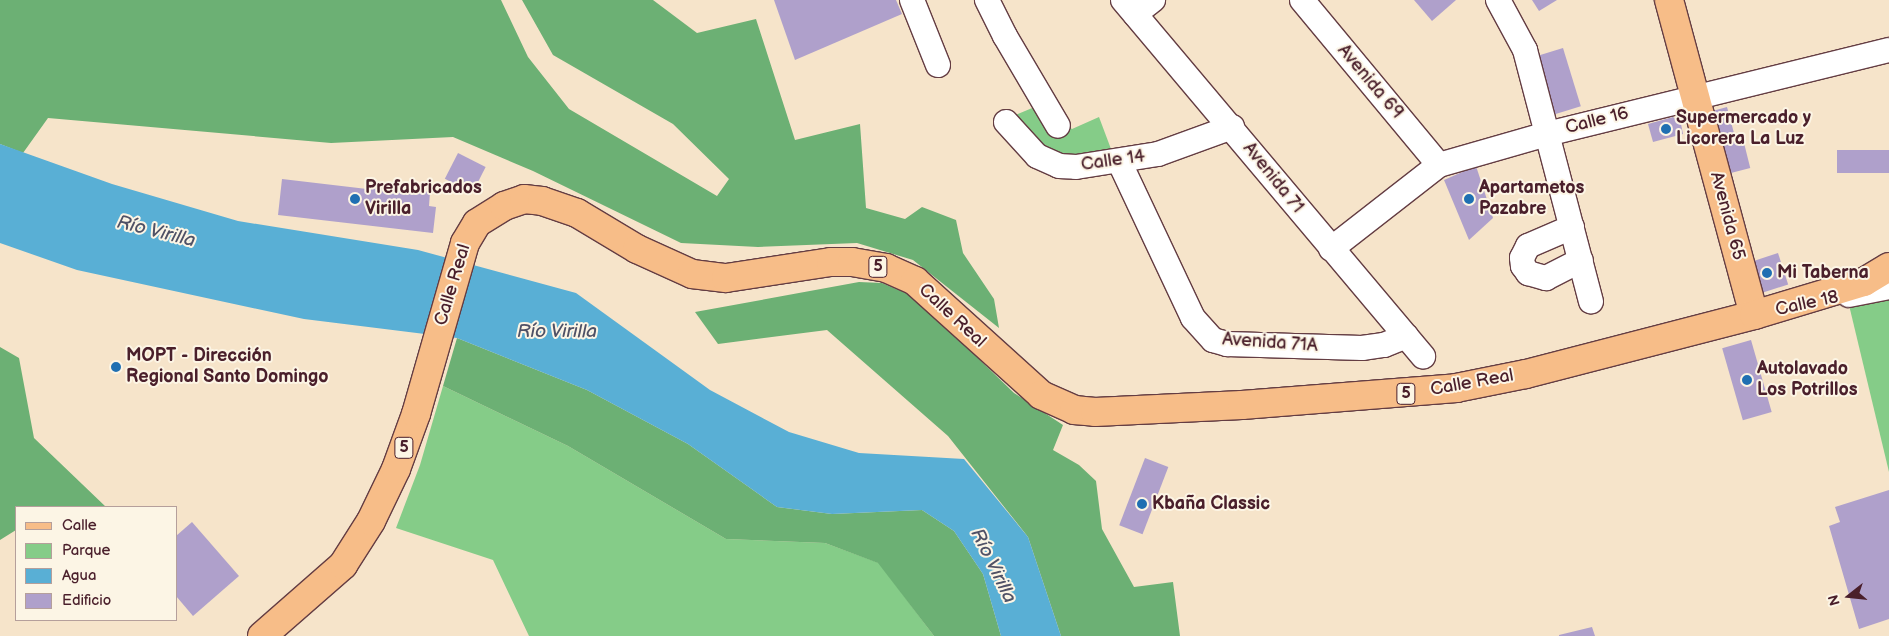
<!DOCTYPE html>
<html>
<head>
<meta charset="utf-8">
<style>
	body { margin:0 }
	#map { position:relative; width:1889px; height:636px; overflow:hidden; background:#f6e4ca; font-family:"Balsamiq Sans",sans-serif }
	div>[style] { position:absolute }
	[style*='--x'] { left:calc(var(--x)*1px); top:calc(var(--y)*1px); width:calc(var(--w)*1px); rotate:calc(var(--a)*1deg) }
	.green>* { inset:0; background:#85cc88 }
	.forest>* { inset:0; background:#6cb074 }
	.water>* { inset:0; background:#59afd5 }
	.building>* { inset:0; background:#afa0cb; transform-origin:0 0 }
	.roads { filter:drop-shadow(1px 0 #643d43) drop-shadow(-1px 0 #643d43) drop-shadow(0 1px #643d43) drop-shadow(0 -1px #643d43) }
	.minor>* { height:24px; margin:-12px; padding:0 12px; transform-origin:12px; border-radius:12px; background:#fff }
	.major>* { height:28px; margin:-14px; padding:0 14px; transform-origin:14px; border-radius:14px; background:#f7bd88 }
	.dots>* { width:14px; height:14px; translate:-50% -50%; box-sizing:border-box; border:2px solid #fcf5e5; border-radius:50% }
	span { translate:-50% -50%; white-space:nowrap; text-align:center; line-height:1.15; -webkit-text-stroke:4px #fcf5e5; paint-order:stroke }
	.shield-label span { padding:1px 4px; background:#fcf5e5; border:1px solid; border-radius:4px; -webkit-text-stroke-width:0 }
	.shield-label { font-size:16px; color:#4a1f2b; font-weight:700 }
	.street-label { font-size:18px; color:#4a1f2b }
	.poi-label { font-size:18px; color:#4a1f2b; font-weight:700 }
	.left { translate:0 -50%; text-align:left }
	.water-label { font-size:19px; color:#4f5166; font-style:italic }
	.legend { position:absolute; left:15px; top:506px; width:162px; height:115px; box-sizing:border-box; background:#fcf5e5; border:1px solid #b59f9b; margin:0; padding:6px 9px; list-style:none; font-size:15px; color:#4a1f2b }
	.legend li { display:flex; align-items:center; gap:10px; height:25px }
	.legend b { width:25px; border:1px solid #b59f9b }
	.north { position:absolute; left:1824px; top:571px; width:50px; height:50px; -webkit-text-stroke:4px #fcf5e5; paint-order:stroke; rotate:254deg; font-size:14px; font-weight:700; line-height:20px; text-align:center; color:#4a1f2b }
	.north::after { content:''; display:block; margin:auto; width:18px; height:22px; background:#4a1f2b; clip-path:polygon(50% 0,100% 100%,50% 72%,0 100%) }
</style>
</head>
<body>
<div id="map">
	<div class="green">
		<i style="clip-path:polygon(1037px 106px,1072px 129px,1099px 117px,1114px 157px,1051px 155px,1008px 118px)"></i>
		<i style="clip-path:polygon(1889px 294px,1889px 472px,1849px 305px)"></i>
		<i style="clip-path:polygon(443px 386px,568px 446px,726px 539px,825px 543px,879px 563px,934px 636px,529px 636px,493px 560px,396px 528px,420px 465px)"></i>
	</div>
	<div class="forest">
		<i style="clip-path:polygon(0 0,501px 0,528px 57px,569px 109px,717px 196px,729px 179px,673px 124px,553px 55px,522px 0,653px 0,697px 33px,756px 19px,795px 140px,860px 124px,866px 208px,905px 219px,922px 207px,956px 220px,963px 253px,994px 299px,999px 328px,913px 260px,857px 243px,758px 247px,681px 243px,533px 171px,453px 137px,331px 143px,48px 118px,23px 153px,0 144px)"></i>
		<i style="clip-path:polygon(859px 282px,882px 283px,915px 297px,1014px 393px,1063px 425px,1053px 450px,1079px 465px,1096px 481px,1102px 529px,1134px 587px,1173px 582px,1180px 636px,1061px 636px,1028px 537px,948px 436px,827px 330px,718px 344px,695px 312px)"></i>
		<i style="clip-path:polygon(457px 338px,587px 390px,688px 444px,777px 507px,832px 514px,922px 510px,954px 531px,983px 574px,1001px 636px,934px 636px,878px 563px,825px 543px,726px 539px,568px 446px,443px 386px)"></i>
		<i style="clip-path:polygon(0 347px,19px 358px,34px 438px,106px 507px,16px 507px,16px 530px,0 540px)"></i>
	</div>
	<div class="water">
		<i style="clip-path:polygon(0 144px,112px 184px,238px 221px,418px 250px,576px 293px,710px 390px,789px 432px,859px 453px,964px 459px,1028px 537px,1061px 636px,1001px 636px,983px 574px,954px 531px,922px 510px,832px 514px,777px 507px,688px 444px,587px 390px,457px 338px,304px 319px,77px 270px,0 243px)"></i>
	</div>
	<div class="building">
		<i style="clip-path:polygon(774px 0,896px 0,902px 14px,795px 60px)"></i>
		<i style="clip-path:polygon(1414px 0,1456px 0,1432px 21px)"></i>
		<i style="clip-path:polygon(1532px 0,1557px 0,1539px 11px)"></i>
		<i style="left:1563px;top:48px;width:61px;height:28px;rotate:73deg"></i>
		<i style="left:1727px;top:107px;width:30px;height:15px;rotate:75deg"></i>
		<i style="clip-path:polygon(1673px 117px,1681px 124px,1683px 134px,1653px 142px,1648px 124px)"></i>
		<i style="left:1743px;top:139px;width:30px;height:22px;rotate:76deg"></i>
		<i style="left:1889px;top:150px;width:23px;height:52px;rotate:90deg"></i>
		<i style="left:458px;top:153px;width:31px;height:29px;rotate:27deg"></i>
		<i style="clip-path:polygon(1476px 166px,1493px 218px,1469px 240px,1444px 180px)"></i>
		<i style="clip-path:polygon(282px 179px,367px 189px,368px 184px,430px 192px,429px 206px,436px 207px,433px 233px,278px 215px)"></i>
		<i style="left:1778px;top:253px;width:33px;height:32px;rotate:72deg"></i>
		<i style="left:1751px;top:340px;width:75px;height:30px;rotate:74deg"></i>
		<i style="left:1145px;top:458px;width:25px;height:72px;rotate:21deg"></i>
		<i style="clip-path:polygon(1889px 490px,1889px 619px,1859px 629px,1829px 526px,1840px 522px,1835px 507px)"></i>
		<i style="clip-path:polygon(192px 522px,239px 576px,193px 616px,176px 596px,176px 536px)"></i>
		<i style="clip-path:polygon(1592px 627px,1595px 636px,1559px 636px,1559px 635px)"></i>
	</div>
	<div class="roads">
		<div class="minor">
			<i style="--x:912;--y:0;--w:70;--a:68.2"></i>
			<i style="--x:987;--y:0;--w:40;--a:63.4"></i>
			<i style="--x:1005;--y:36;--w:104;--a:59.5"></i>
			<i style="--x:1123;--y:0;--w:466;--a:49.9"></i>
			<i style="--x:1302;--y:0;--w:214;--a:50.3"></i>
			<i style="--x:1498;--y:0;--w:57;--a:61.6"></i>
			<i style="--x:1525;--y:50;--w:260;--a:75.3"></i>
			<i style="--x:1135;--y:14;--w:23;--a:-38"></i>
			<i style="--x:1006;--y:122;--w:46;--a:47.6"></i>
			<i style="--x:1037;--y:156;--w:24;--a:24"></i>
			<i style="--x:1059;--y:166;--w:17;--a:3"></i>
			<i style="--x:1076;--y:167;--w:83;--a:-9"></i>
			<i style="--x:1158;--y:154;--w:79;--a:-20"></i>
			<i style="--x:1120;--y:163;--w:171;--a:64.8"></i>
			<i style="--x:1193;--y:318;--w:30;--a:48"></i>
			<i style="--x:1213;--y:340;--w:15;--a:16"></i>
			<i style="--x:1227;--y:344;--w:135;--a:1.7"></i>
			<i style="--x:1362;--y:348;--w:22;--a:-8"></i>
			<i style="--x:1384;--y:345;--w:24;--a:-22"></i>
			<i style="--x:1572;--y:227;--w:48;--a:156.6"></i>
			<i style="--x:1528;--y:246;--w:13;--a:117"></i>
			<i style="--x:1522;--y:258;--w:8;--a:83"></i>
			<i style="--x:1523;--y:266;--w:9;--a:54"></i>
			<i style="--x:1528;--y:273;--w:19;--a:16"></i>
			<i style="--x:1546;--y:278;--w:39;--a:-27"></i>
			<i style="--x:1331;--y:249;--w:137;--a:-37.9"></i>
			<i style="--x:1439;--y:165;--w:112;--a:-16"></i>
			<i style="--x:1547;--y:134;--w:352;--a:-13.8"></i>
			<i style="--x:1849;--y:295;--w:41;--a:-11.3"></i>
		</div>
		<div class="major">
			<i style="--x:1669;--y:0;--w:326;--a:74.9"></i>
			<i style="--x:262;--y:636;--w:108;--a:-41.2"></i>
			<i style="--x:343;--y:565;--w:52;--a:-57.5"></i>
			<i style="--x:371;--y:521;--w:58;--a:-64.3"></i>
			<i style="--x:396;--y:469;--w:59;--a:-70"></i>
			<i style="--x:416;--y:414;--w:178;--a:-74"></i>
			<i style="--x:465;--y:243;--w:23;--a:-59"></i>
			<i style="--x:477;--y:223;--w:32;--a:-32"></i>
			<i style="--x:504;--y:206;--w:21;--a:-19"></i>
			<i style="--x:524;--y:199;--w:18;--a:6"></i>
			<i style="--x:542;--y:201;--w:37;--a:19"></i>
			<i style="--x:577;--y:213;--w:70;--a:31"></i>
			<i style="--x:637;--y:249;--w:60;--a:24.4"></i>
			<i style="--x:692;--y:274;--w:34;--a:7"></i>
			<i style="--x:726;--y:278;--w:106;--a:-8.7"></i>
			<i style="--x:831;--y:262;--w:21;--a:0"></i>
			<i style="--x:852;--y:262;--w:35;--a:10"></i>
			<i style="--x:886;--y:268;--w:32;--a:24"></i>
			<i style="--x:915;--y:281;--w:170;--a:42.1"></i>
			<i style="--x:1041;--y:395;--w:36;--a:24"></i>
			<i style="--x:1074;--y:410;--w:21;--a:5"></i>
			<i style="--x:1095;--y:412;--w:147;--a:-2.7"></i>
			<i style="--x:1242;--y:405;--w:215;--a:-4.5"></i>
			<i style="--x:1456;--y:388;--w:71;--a:-11.3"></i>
			<i style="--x:1526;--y:374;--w:236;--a:-14.5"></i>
			<i style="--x:1754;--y:315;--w:115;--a:-16.7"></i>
			<i style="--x:1864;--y:282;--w:29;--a:-31"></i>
		</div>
	</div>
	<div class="dots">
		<i style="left:1666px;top:129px;background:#1f6fb2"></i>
		<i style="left:355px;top:199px;background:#1f6fb2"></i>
		<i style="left:1469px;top:199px;background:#1f6fb2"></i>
		<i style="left:1767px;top:273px;background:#1f6fb2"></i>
		<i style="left:116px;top:367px;background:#1f6fb2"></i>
		<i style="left:1747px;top:380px;background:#1f6fb2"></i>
		<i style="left:1142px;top:504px;background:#1f6fb2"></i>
	</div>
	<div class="shield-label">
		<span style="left:878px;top:267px">5</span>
		<span style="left:1406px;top:394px">5</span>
		<span style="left:404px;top:448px">5</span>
	</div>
	<div class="street-label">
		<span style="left:1370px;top:82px;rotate:50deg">Avenida 69</span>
		<span style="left:1597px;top:121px;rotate:-14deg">Calle 16</span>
		<span style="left:1113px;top:161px;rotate:-8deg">Calle 14</span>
		<span style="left:1273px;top:178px;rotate:51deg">Avenida 71</span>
		<span style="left:1727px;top:216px;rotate:75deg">Avenida 65</span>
		<span style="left:453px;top:285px;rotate:-73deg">Calle Real</span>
		<span style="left:1807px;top:304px;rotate:-12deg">Calle 18</span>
		<span style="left:952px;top:316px;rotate:43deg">Calle Real</span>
		<span style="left:1270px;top:343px;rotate:4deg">Avenida 71A</span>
		<span style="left:1472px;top:383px;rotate:-10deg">Calle Real</span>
	</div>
	<div class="poi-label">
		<span class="left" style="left:1676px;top:129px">Supermercado y<br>Licorera La Luz</span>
		<span class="left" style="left:365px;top:199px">Prefabricados<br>Virilla</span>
		<span class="left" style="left:1479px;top:199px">Apartametos<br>Pazabre</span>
		<span class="left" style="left:1777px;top:273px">Mi Taberna</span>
		<span class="left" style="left:126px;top:367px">MOPT - Dirección<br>Regional Santo Domingo</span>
		<span class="left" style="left:1757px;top:380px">Autolavado<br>Los Potrillos</span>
		<span class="left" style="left:1152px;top:504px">Kbaña Classic</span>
	</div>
	<div class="water-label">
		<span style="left:156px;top:232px;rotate:14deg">Río Virilla</span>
		<span style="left:557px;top:332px">Río Virilla</span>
		<span style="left:993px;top:566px;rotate:64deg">Río Virilla</span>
	</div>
	<ul class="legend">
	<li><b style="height:6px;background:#f7bd88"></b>Calle</li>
	<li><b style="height:14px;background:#85cc88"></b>Parque</li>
	<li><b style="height:14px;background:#59afd5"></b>Agua</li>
	<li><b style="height:14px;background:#afa0cb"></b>Edificio</li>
	</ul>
	<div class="north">N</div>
</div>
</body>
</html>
